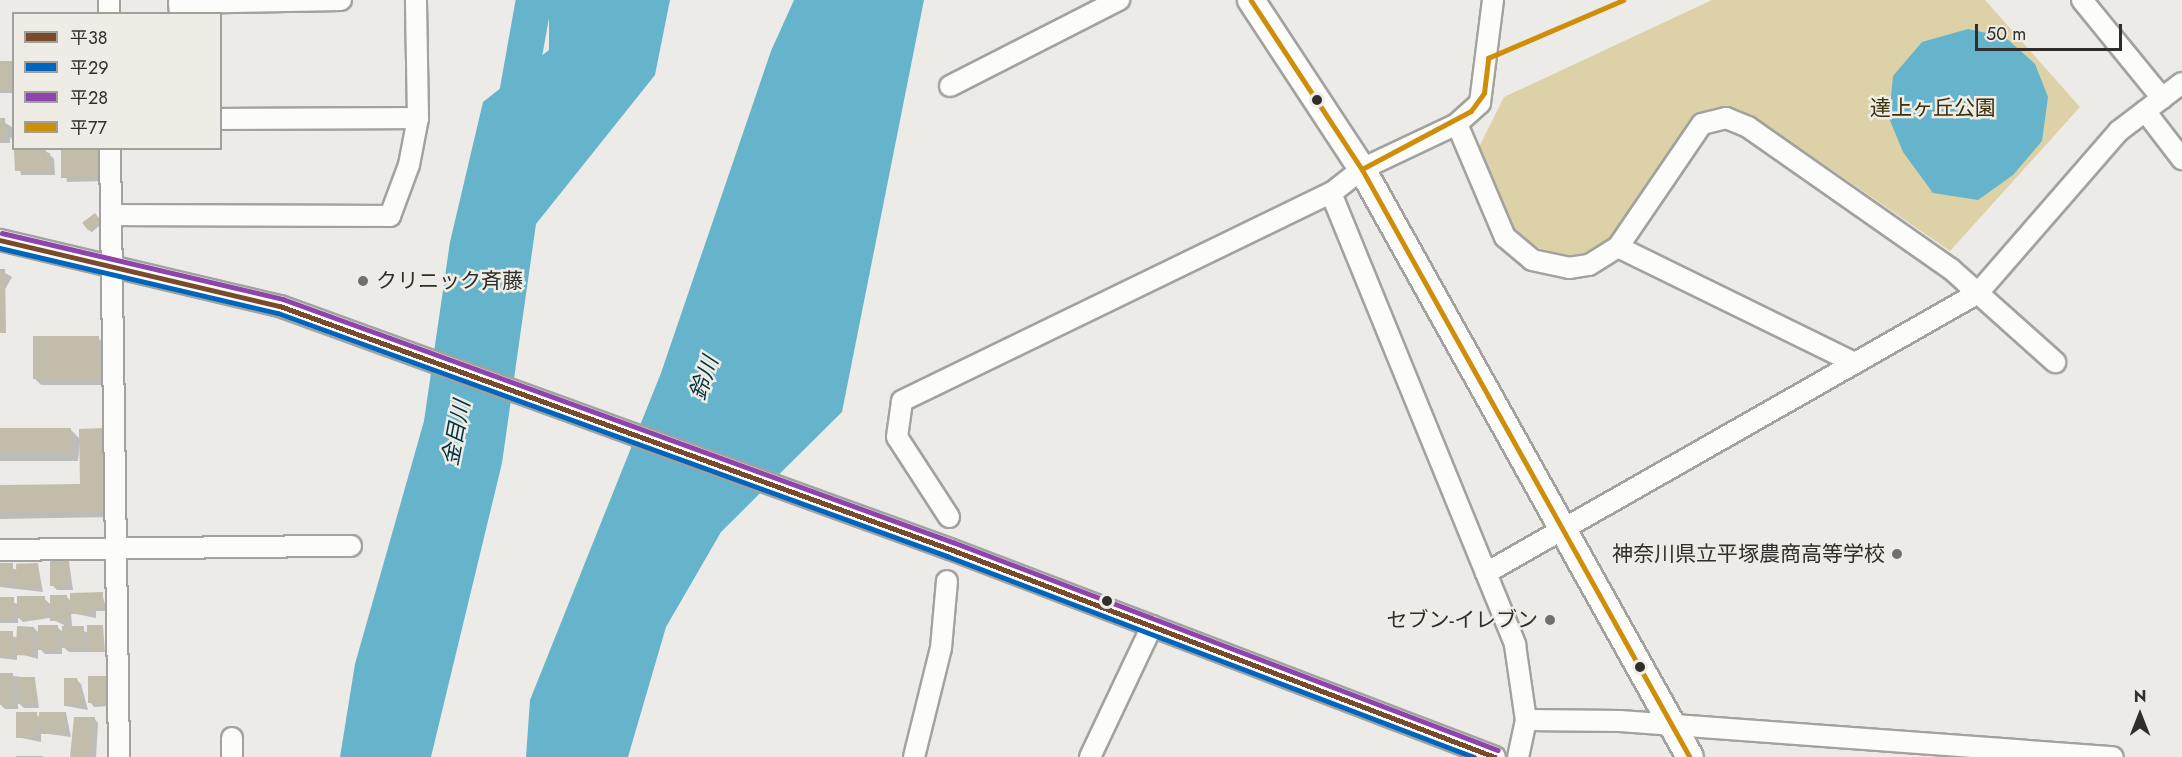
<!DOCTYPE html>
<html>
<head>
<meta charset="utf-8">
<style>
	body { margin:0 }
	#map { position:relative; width:2182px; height:757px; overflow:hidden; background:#ecebe7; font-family:Jost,"Noto Sans JP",sans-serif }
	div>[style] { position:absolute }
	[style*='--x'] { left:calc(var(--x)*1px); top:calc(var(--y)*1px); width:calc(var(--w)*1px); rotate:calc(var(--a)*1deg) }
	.green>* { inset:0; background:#ddd1a7 }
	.water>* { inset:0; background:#66b4cc }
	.shadow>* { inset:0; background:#0003; transform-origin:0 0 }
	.river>* { height:36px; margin:-18px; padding:0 18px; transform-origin:18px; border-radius:18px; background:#66b4cc }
	.building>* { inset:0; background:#c2bdab; transform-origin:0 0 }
	.roads { filter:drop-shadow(2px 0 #a2a29f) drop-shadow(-2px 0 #a2a29f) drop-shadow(0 2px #a2a29f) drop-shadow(0 -2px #a2a29f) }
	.minor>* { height:20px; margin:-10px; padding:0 10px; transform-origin:10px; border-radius:10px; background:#fcfcfb }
	.major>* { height:26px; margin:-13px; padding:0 13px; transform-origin:13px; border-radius:13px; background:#fcfcfb }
	.bus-1>* { height:4.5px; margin:-2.25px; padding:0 2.25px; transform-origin:2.25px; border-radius:2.25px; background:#7a4b2a }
	.bus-2>* { height:4.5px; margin:-2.25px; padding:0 2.25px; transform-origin:2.25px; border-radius:2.25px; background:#0065bd }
	.bus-3>* { height:4.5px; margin:-2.25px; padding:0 2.25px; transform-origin:2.25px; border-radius:2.25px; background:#8e44ad }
	.bus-4>* { height:4.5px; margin:-2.25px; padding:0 2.25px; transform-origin:2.25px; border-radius:2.25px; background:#cf8e09 }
	.dots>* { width:16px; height:16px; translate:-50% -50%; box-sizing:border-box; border:3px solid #eeece5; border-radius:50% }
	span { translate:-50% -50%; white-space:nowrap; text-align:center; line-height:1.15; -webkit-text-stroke:5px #eeece5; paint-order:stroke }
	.park-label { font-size:21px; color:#3a3009 }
	.poi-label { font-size:21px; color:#2f2e2b }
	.left { translate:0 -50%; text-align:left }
	.right { translate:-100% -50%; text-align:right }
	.water-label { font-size:22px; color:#003241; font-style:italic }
	.legend { position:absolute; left:12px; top:12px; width:210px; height:138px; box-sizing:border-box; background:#eeece5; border:2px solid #a2a09b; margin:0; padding:8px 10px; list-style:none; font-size:18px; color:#2f2e2b }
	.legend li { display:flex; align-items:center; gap:12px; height:30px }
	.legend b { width:30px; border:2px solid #a2a09b }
	.north { position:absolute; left:2110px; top:685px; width:60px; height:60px; -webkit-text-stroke:4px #eeece5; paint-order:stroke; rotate:0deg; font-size:16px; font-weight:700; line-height:24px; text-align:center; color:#2f2e2b }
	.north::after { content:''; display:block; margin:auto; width:21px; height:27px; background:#2f2e2b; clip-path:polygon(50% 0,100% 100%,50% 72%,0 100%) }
	.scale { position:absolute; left:1975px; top:24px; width:147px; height:27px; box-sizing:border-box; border:3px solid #2f2e2b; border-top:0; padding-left:8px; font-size:18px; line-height:21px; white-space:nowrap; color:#2f2e2b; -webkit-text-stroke:4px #eeece5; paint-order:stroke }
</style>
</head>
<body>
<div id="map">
	<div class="green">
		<i style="clip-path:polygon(1712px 0,1985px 0,2080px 107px,1950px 251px,1758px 119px,1727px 107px,1693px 114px,1614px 236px,1598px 250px,1578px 258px,1554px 255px,1513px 236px,1491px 194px,1478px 149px,1504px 97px)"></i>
	</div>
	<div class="water">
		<i style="clip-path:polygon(549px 0,670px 0,655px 75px,536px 224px,502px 463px,431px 757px,340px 757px,355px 664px,424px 421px,450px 242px,483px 102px,549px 50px)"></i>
		<i style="clip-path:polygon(794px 0,924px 0,842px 412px,721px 532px,666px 627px,628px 757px,526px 757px,530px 700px,661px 373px,771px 51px)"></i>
		<i style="clip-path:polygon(1968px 29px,2005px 37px,2035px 64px,2048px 97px,2042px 141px,2013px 175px,1978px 200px,1933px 193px,1903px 152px,1889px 118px,1893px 76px,1922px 42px)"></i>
	</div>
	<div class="shadow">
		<i style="left:14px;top:62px;width:31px;height:14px;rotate:90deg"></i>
		<i style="clip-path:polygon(12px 119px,14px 141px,10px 137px,10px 143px,0 143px,0 120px,12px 127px)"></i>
		<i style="clip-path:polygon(16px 148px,43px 148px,54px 159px,55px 175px,21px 175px)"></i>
		<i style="clip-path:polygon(62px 148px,100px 148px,104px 181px,67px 182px)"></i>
		<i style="left:95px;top:215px;width:11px;height:14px;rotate:49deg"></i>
		<i style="left:0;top:270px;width:14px;height:69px;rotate:30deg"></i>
		<i style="clip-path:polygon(98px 338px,106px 345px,106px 385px,41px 385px,34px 378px)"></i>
		<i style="clip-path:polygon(0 430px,71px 430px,80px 439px,78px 461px,0 461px)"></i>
		<i style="clip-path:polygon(102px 430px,109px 437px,110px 517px,0 519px,0 487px,81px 486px)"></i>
		<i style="clip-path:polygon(69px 562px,73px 590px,57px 590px,52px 585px)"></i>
		<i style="clip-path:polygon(0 565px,18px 570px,38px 565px,43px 592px,0 587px)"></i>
		<i style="clip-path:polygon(102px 594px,107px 611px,96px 611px,96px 618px,71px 613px,72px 627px,89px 633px,103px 626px,105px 652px,69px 652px,62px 646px,62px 654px,45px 654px,38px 647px,38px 659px,17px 653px,17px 660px,0 658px,0 632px,18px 638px,34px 628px,40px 634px,57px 627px,64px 633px,64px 625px,49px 618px,23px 622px,18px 617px,18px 623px,0 623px,0 598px,18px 604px,44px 598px,51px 605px,66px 596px,71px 601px)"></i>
		<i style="clip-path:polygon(0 674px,35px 679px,39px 708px,24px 708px,18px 702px,18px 709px,5px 709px,0 704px)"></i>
		<i style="clip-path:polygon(105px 678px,110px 706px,94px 707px,90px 702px)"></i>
		<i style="clip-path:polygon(76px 679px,81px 684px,88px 710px,66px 706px)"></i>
		<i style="clip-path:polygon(66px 713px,71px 737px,41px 733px,41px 742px,17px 737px,36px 714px,40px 718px)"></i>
		<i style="clip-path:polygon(94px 718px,98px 723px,96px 757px,72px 757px)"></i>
		<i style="left:16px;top:756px;width:27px;height:1px"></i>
	</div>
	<div class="river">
		<i style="--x:512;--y:123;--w:125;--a:-79.9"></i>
	</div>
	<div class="building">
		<i style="left:0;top:61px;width:14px;height:29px"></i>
		<i style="clip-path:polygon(0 118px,5px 118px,6px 139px,0 139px)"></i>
		<i style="clip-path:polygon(14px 148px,50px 153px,51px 171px,15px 171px)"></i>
		<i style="left:61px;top:148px;width:39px;height:30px"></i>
		<i style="left:95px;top:213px;width:10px;height:16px;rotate:53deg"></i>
		<i style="clip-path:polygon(0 269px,5px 269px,6px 333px,0 333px)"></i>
		<i style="left:33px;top:336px;width:66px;height:43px"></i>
		<i style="left:0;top:428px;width:71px;height:26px"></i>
		<i style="clip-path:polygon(103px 428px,104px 511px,0 512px,0 485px,80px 484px,79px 429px)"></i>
		<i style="left:50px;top:560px;width:19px;height:26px"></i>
		<i style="left:0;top:563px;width:13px;height:20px"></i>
		<i style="left:38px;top:563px;width:25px;height:22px;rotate:88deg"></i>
		<i style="clip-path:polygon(103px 592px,103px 607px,92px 607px,92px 614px,70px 614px,70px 593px)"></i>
		<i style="left:50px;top:595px;width:17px;height:26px"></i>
		<i style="left:45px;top:596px;width:22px;height:28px;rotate:90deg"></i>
		<i style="left:0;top:597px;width:14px;height:22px"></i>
		<i style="left:58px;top:625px;width:25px;height:20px;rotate:90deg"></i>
		<i style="left:87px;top:625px;width:16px;height:26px"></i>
		<i style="left:17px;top:626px;width:17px;height:29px;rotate:3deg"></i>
		<i style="left:62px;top:626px;width:22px;height:22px"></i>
		<i style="left:0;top:631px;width:13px;height:25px"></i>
		<i style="left:0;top:673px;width:13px;height:32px"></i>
		<i style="left:88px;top:676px;width:18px;height:27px"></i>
		<i style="left:35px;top:677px;width:27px;height:18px;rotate:90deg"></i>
		<i style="clip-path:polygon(64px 678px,77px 678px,84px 706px,64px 706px)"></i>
		<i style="left:37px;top:712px;width:26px;height:21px;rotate:90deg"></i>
		<i style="left:39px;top:712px;width:27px;height:22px"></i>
		<i style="clip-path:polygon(74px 717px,95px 717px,90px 757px,70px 757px)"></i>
	</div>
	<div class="roads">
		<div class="minor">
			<i style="--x:109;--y:0;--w:14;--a:90"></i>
			<i style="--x:1493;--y:0;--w:104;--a:97.2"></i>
			<i style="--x:1480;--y:103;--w:31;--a:138"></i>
			<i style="--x:1457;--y:124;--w:105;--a:154.7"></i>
			<i style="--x:1362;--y:169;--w:39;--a:142"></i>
			<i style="--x:1331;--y:193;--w:488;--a:67.8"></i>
			<i style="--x:1515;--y:645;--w:76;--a:81.7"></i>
			<i style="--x:1526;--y:720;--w:38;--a:102"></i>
			<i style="--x:2082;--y:0;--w:127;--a:50.8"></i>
			<i style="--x:180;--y:14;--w:11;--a:-95"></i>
			<i style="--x:179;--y:3;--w:162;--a:-1.1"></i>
			<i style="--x:950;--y:86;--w:190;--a:-27"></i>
			<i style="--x:2145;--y:111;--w:61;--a:52.4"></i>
			<i style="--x:220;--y:119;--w:198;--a:-0.3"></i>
			<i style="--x:1457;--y:124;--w:123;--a:67"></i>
			<i style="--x:1505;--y:237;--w:35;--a:40"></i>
			<i style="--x:1532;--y:260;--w:38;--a:12"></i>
			<i style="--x:1569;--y:268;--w:20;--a:-9"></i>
			<i style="--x:1589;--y:265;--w:34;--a:-32"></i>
			<i style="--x:1618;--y:247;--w:149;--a:-55.7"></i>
			<i style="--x:1702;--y:124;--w:25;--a:-14"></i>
			<i style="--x:1726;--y:118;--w:24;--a:22"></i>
			<i style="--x:1748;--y:127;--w:248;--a:35"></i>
			<i style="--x:1951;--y:269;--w:140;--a:41.8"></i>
			<i style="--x:110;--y:148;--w:609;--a:89.15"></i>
			<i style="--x:111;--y:215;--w:279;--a:0.2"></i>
			<i style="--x:390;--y:216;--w:54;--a:-69.6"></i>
			<i style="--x:409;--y:165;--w:48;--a:-79.2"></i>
			<i style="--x:418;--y:118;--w:118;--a:-91"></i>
			<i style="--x:0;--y:240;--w:288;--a:13.3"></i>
			<i style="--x:280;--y:306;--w:713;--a:19.94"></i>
			<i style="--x:950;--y:549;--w:583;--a:20.89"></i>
			<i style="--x:1618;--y:247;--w:264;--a:26.1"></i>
			<i style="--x:949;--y:517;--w:95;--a:-123"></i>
			<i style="--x:897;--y:437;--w:36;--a:-82"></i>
			<i style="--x:902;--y:401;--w:477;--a:-25.9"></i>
			<i style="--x:0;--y:550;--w:351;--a:-0.7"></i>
			<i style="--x:1486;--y:573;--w:566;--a:-29.64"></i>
			<i style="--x:1978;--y:293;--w:215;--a:-49"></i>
			<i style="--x:2119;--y:131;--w:79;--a:-37.3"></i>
			<i style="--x:1526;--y:720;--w:94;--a:0.6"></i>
			<i style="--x:1620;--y:721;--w:494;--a:4.2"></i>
			<i style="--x:232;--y:738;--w:19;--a:90"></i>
			<i style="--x:914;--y:757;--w:112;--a:-76.1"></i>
			<i style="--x:941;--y:648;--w:67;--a:-84.9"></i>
			<i style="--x:1090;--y:757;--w:145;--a:-64.7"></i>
		</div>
		<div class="major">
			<i style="--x:1251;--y:0;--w:202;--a:56.7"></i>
			<i style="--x:1362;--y:169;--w:673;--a:60.85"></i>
		</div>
	</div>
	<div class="bus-1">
		<i style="--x:0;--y:240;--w:288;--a:13.3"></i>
		<i style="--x:280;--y:306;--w:713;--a:19.94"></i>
		<i style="--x:950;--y:549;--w:583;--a:20.89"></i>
	</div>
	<div class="bus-2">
		<i style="--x:0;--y:248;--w:285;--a:13.2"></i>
		<i style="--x:278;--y:313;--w:712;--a:19.96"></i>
		<i style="--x:947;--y:556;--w:564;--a:20.88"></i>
	</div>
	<div class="bus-3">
		<i style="--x:2;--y:233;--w:289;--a:13.2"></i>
		<i style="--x:283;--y:299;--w:713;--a:19.94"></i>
		<i style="--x:953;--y:542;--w:583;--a:20.89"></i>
	</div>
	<div class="bus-4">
		<i style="--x:1251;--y:0;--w:202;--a:56.7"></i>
		<i style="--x:1362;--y:169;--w:673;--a:60.85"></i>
		<i style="--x:1362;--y:169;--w:123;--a:-28"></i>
		<i style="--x:1471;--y:111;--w:22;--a:-54"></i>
		<i style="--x:1484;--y:93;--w:35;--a:-83"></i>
		<i style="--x:1488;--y:58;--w:147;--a:-23.2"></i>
	</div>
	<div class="dots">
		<i style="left:1317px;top:100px;background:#2f2e2b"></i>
		<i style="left:363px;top:281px;background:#71706d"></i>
		<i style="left:1897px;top:554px;background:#71706d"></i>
		<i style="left:1107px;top:601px;background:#2f2e2b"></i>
		<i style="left:1550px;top:620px;background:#71706d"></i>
		<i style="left:1640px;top:667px;background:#2f2e2b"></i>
	</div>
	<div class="park-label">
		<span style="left:1933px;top:108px">達上ヶ丘公園</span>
	</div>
	<div class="poi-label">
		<span class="left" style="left:376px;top:281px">クリニック斉藤</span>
		<span class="right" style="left:1885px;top:554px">神奈川県立平塚農商高等学校</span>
		<span class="right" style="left:1538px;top:620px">セブン-イレブン</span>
	</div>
	<div class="water-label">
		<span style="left:704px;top:378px;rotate:-71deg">鈴川</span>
		<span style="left:456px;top:433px;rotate:-79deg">金目川</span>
	</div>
	<ul class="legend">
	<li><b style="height:8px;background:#7a4b2a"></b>平38</li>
	<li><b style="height:8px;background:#0065bd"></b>平29</li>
	<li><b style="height:8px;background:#8e44ad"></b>平28</li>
	<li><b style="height:8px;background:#cf8e09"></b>平77</li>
	</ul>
	<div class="north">N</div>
	<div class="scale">50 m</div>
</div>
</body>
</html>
